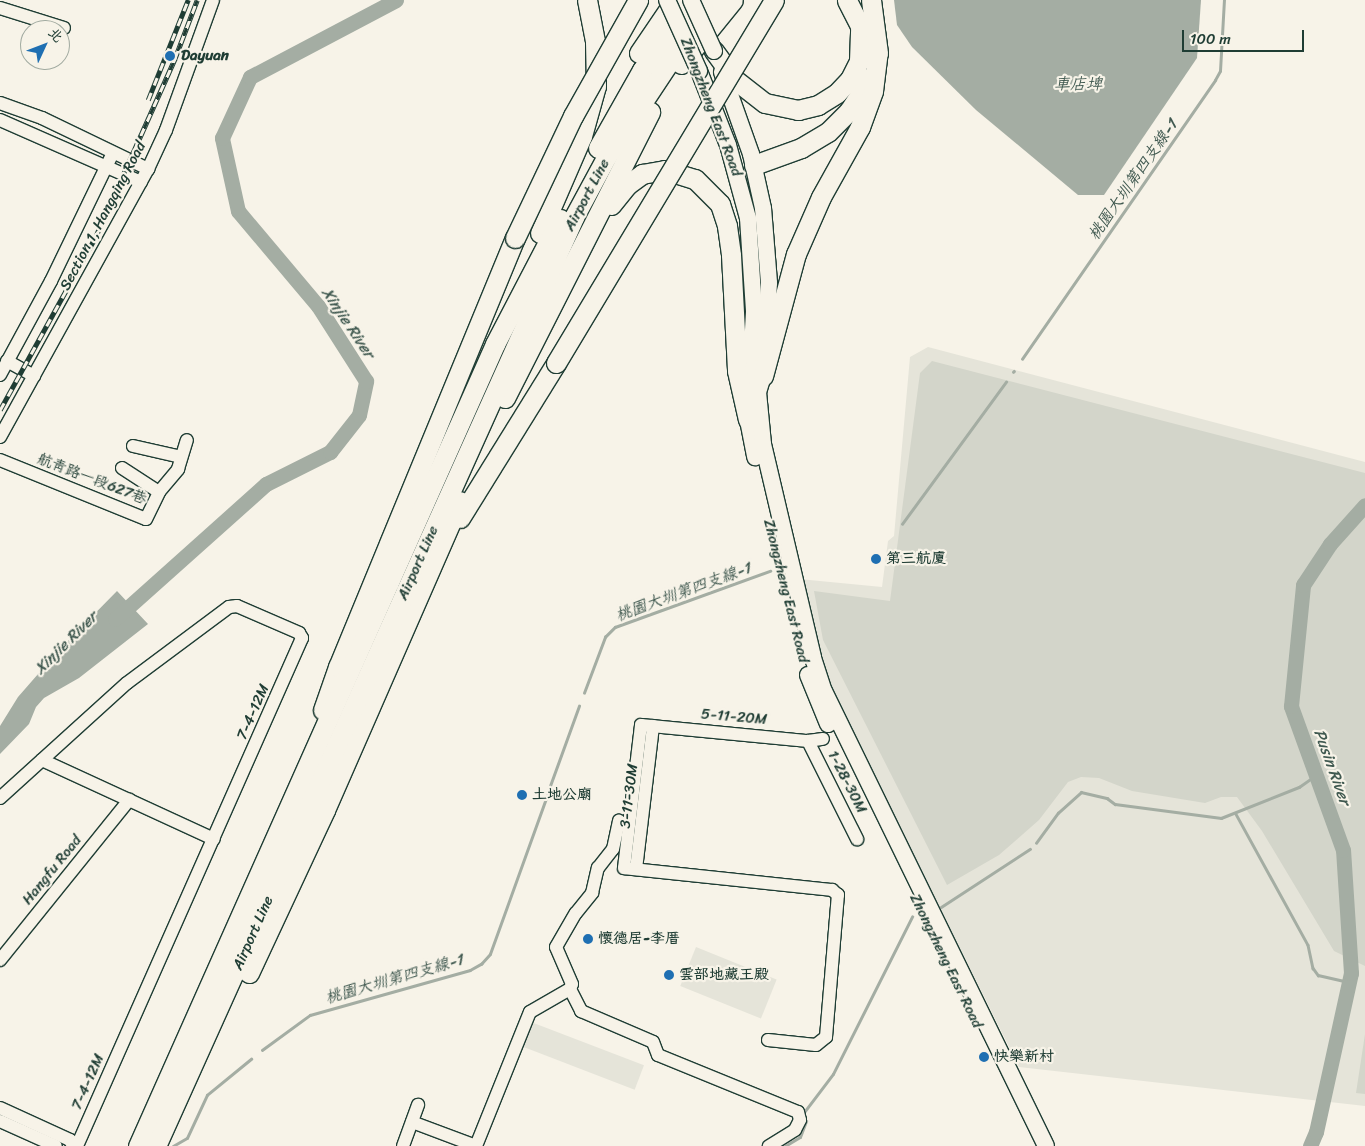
<!DOCTYPE html>
<html>
<head>
<meta charset="utf-8">
<style>
	body { margin:0 }
	#map { position:relative; width:1365px; height:1146px; overflow:hidden; background:#f7f3e8; font-family:Sriracha,"LXGW WenKai TC",sans-serif }
	div>[style] { position:absolute }
	[style*='--x'] { left:calc(var(--x)*1px); top:calc(var(--y)*1px); width:calc(var(--w)*1px); rotate:calc(var(--a)*1deg) }
	.built>* { inset:0; background:#e5e4d9; transform-origin:0 0 }
	.green>* { inset:0; background:#d3d5ca }
	.water>* { inset:0; background:#a4ada3 }
	.stream>* { height:2.5px; margin:-1.25px; padding:0 1.25px; transform-origin:1.25px; border-radius:1.25px; background:#a4ada3 }
	.river>* { height:15px; margin:-7.5px; padding:0 7.5px; transform-origin:7.5px; border-radius:7.5px; background:#a4ada3 }
	.roads { filter:drop-shadow(1px 0 #1f3d34) drop-shadow(-1px 0 #1f3d34) drop-shadow(0 1px #1f3d34) drop-shadow(0 -1px #1f3d34) }
	.minor>* { height:12px; margin:-6px; padding:0 6px; transform-origin:6px; border-radius:6px; background:#f7f3e8 }
	.major>* { height:16px; margin:-8px; padding:0 8px; transform-origin:8px; border-radius:8px; background:#f7f3e8 }
	.highway>* { height:19px; margin:-9.5px; padding:0 9.5px; transform-origin:9.5px; border-radius:9.5px; background:#f7f3e8 }
	.rail>* { height:4.5px; margin-top:-2.25px; transform-origin:0; background:repeating-linear-gradient(90deg,#f7f3e8 0 8px,#1f3d34 0 16px); box-sizing:border-box; border-block:1px solid #1f3d34 }
	.bridges { filter:drop-shadow(1px 0 #1f3d34) drop-shadow(-1px 0 #1f3d34) drop-shadow(0 1px #1f3d34) drop-shadow(0 -1px #1f3d34) }
	.major-bridge>* { height:16px; margin:-8px; padding:0 8px; transform-origin:8px; border-radius:8px; background:#f7f3e8 }
	.highway-bridge>* { height:19px; margin:-9.5px; padding:0 9.5px; transform-origin:9.5px; border-radius:9.5px; background:#f7f3e8 }
	.dots>* { width:14px; height:14px; translate:-50% -50%; box-sizing:border-box; border:2px solid #f7f3e8; border-radius:50% }
	span { translate:-50% -50%; white-space:nowrap; text-align:center; line-height:1.15; -webkit-text-stroke:4.5px #f7f3e8; paint-order:stroke }
	.poi-label { font-size:15px; color:#1f3d34; font-weight:700 }
	.left { translate:0 -50%; text-align:left }
	.street-label { font-size:15px; color:#1f3d34 }
	.water-label { font-size:16px; color:#405950; font-style:italic }
	.north { position:absolute; left:20px; top:20px; width:50px; height:50px; box-sizing:border-box; background:#f7f3e8; border:1px solid #a1aaa0; border-radius:50%; rotate:47deg; font-size:14px; font-weight:700; line-height:20px; text-align:center; color:#1f3d34 }
	.north::after { content:''; display:block; margin:auto; width:18px; height:22px; background:#1f6fb2; clip-path:polygon(50% 0,100% 100%,50% 72%,0 100%) }
	.scale { position:absolute; left:1182px; top:30px; width:122px; height:22px; box-sizing:border-box; border:2px solid #1f3d34; border-top:0; padding-left:6px; font-size:15px; line-height:18px; white-space:nowrap; color:#1f3d34; -webkit-text-stroke:4px #f7f3e8; paint-order:stroke }
</style>
</head>
<body>
<div id="map">
	<div class="built">
		<i style="clip-path:polygon(928px 347px,1365px 462px,1365px 1106px,1019px 1067px,842px 710px,818px 653px,799px 579px,882px 587px,888px 541px,894px 536px,910px 357px)"></i>
		<i style="left:696px;top:947px;width:87px;height:42px;rotate:22deg"></i>
		<i style="left:531px;top:1022px;width:121px;height:26px;rotate:21deg"></i>
	</div>
	<div class="green">
		<i style="clip-path:polygon(932px 361px,1365px 473px,1365px 966px,1334px 951px,1262px 831px,1237px 797px,1221px 797px,1205px 803px,1132px 791px,1099px 778px,1081px 777px,1068px 782px,1039px 820px,999px 855px,947px 885px,823px 640px,814px 591px,890px 601px,920px 373px)"></i>
		<i style="clip-path:polygon(1365px 1034px,1365px 1094px,1356px 1093px)"></i>
	</div>
	<div class="water">
		<i style="clip-path:polygon(894px 0,1201px 0,1197px 58px,1104px 195px,1078px 195px,976px 110px,912px 47px,897px 25px)"></i>
		<i style="clip-path:polygon(117px 591px,148px 624px,79px 678px,44px 698px,36px 707px,29px 724px,0 754px,0 726px,18px 697px,59px 650px)"></i>
	</div>
	<div class="stream">
		<i style="--x:1022;--y:359;--w:339;--a:-55.3"></i>
		<i style="--x:1215;--y:80;--w:10;--a:-61"></i>
		<i style="--x:1220;--y:71;--w:71;--a:-86.8"></i>
		<i style="--x:1013;--y:372;--w:1;--a:-45"></i>
		<i style="--x:902;--y:524;--w:176;--a:-53.8"></i>
		<i style="--x:584;--y:693;--w:60;--a:-69.4"></i>
		<i style="--x:605;--y:637;--w:14;--a:-45"></i>
		<i style="--x:615;--y:627;--w:165;--a:-19.9"></i>
		<i style="--x:550;--y:786;--w:85;--a:-70.1"></i>
		<i style="--x:1236;--y:814;--w:149;--a:61.2"></i>
		<i style="--x:1308;--y:945;--w:24;--a:78"></i>
		<i style="--x:1313;--y:968;--w:9;--a:54"></i>
		<i style="--x:1318;--y:975;--w:32;--a:13"></i>
		<i style="--x:1036;--y:843;--w:37;--a:-54"></i>
		<i style="--x:1058;--y:813;--w:31;--a:-42"></i>
		<i style="--x:1081;--y:792;--w:27;--a:13"></i>
		<i style="--x:1107;--y:798;--w:10;--a:37"></i>
		<i style="--x:1115;--y:804;--w:107;--a:7.5"></i>
		<i style="--x:1221;--y:818;--w:84;--a:-21.7"></i>
		<i style="--x:1299;--y:787;--w:21;--a:-35"></i>
		<i style="--x:941;--y:907;--w:106;--a:-33.1"></i>
		<i style="--x:262;--y:1050;--w:59;--a:-36.1"></i>
		<i style="--x:310;--y:1015;--w:166;--a:-15.7"></i>
		<i style="--x:470;--y:970;--w:13;--a:-29"></i>
		<i style="--x:481;--y:964;--w:13;--a:-48"></i>
		<i style="--x:490;--y:954;--w:168;--a:-70.2"></i>
		<i style="--x:805;--y:1111;--w:46;--a:-52.9"></i>
		<i style="--x:833;--y:1074;--w:176;--a:-63.3"></i>
		<i style="--x:173;--y:1146;--w:16;--a:-30"></i>
		<i style="--x:187;--y:1138;--w:47;--a:-65.1"></i>
		<i style="--x:207;--y:1095;--w:57;--a:-39.3"></i>
		<i style="--x:785;--y:1146;--w:17;--a:-31"></i>
		<i style="--x:800;--y:1137;--w:17;--a:-69"></i>
	</div>
	<div class="river">
		<i style="--x:115;--y:619;--w:203;--a:-41.8"></i>
		<i style="--x:266;--y:484;--w:72;--a:-26.6"></i>
		<i style="--x:330;--y:452;--w:47;--a:-51.9"></i>
		<i style="--x:359;--y:415;--w:35;--a:-78"></i>
		<i style="--x:366;--y:381;--w:89;--a:-122.6"></i>
		<i style="--x:318;--y:306;--w:124;--a:-130.1"></i>
		<i style="--x:238;--y:211;--w:75;--a:-102.4"></i>
		<i style="--x:222;--y:138;--w:67;--a:-65.3"></i>
		<i style="--x:250;--y:77;--w:165;--a:-27.8"></i>
		<i style="--x:1310;--y:1146;--w:15;--a:-67"></i>
		<i style="--x:1316;--y:1132;--w:163;--a:-77.6"></i>
		<i style="--x:1351;--y:973;--w:123;--a:-93.7"></i>
		<i style="--x:1343;--y:850;--w:153;--a:-109.9"></i>
		<i style="--x:1291;--y:706;--w:122;--a:-84.3"></i>
		<i style="--x:1303;--y:585;--w:49;--a:-56.6"></i>
		<i style="--x:1330;--y:544;--w:52;--a:-48.1"></i>
	</div>
	<div class="roads">
		<div class="minor">
			<i style="--x:0;--y:8;--w:67;--a:17.4"></i>
			<i style="--x:0;--y:103;--w:45;--a:19.7"></i>
			<i style="--x:42;--y:118;--w:118;--a:25.7"></i>
			<i style="--x:0;--y:120;--w:154;--a:23.7"></i>
			<i style="--x:7;--y:361;--w:31;--a:29"></i>
			<i style="--x:0;--y:375;--w:107;--a:-61.5"></i>
			<i style="--x:51;--y:281;--w:142;--a:-64.2"></i>
			<i style="--x:0;--y:437;--w:306;--a:-61.1"></i>
			<i style="--x:148;--y:169;--w:43;--a:-65.2"></i>
			<i style="--x:166;--y:130;--w:138;--a:-70.1"></i>
			<i style="--x:133;--y:446;--w:49;--a:12.9"></i>
			<i style="--x:0;--y:460;--w:157;--a:22"></i>
			<i style="--x:146;--y:519;--w:30;--a:-64"></i>
			<i style="--x:159;--y:492;--w:30;--a:-50"></i>
			<i style="--x:178;--y:469;--w:30;--a:-73"></i>
			<i style="--x:122;--y:468;--w:44;--a:33"></i>
			<i style="--x:808;--y:741;--w:110;--a:63.4"></i>
			<i style="--x:42;--y:760;--w:189;--a:24.7"></i>
			<i style="--x:0;--y:798;--w:171;--a:-42.2"></i>
			<i style="--x:127;--y:683;--w:127;--a:-36.7"></i>
			<i style="--x:229;--y:607;--w:8;--a:-7"></i>
			<i style="--x:237;--y:606;--w:68;--a:23.5"></i>
			<i style="--x:299;--y:633;--w:6;--a:59"></i>
			<i style="--x:302;--y:638;--w:556;--a:113.89"></i>
			<i style="--x:636;--y:869;--w:144;--a:-83.2"></i>
			<i style="--x:0;--y:960;--w:206;--a:-51.1"></i>
			<i style="--x:570;--y:989;--w:25;--a:63"></i>
			<i style="--x:581;--y:1011;--w:78;--a:23.3"></i>
			<i style="--x:653;--y:1042;--w:14;--a:69"></i>
			<i style="--x:658;--y:1055;--w:151;--a:22.2"></i>
			<i style="--x:798;--y:1112;--w:8;--a:76"></i>
			<i style="--x:800;--y:1120;--w:11;--a:117"></i>
			<i style="--x:795;--y:1130;--w:31;--a:148"></i>
			<i style="--x:768;--y:1040;--w:48;--a:5.9"></i>
			<i style="--x:816;--y:1045;--w:13;--a:-39"></i>
			<i style="--x:826;--y:1037;--w:143;--a:-85.2"></i>
			<i style="--x:838;--y:895;--w:8;--a:-140"></i>
			<i style="--x:832;--y:890;--w:209;--a:-174"></i>
			<i style="--x:624;--y:868;--w:144;--a:-83.2"></i>
			<i style="--x:641;--y:725;--w:168;--a:5.5"></i>
			<i style="--x:808;--y:741;--w:15;--a:-8"></i>
			<i style="--x:0;--y:1108;--w:77;--a:24.6"></i>
			<i style="--x:70;--y:1140;--w:7;--a:63"></i>
			<i style="--x:0;--y:1121;--w:61;--a:24.1"></i>
			<i style="--x:412;--y:1122;--w:68;--a:20.6"></i>
			<i style="--x:403;--y:1146;--w:44;--a:-69.9"></i>
			<i style="--x:476;--y:1146;--w:144;--a:-68.1"></i>
			<i style="--x:530;--y:1012;--w:46;--a:-29.9"></i>
			<i style="--x:570;--y:989;--w:5;--a:-68"></i>
			<i style="--x:572;--y:984;--w:40;--a:-113.4"></i>
			<i style="--x:556;--y:947;--w:39;--a:-60"></i>
			<i style="--x:576;--y:913;--w:26;--a:-51"></i>
			<i style="--x:592;--y:893;--w:26;--a:-77"></i>
			<i style="--x:598;--y:868;--w:24;--a:-52"></i>
			<i style="--x:613;--y:849;--w:29;--a:-78"></i>
		</div>
		<div class="major">
			<i style="--x:699;--y:71;--w:79;--a:68.6"></i>
			<i style="--x:728;--y:145;--w:76;--a:74.7"></i>
			<i style="--x:748;--y:218;--w:94;--a:86.3"></i>
			<i style="--x:754;--y:312;--w:108;--a:93.2"></i>
			<i style="--x:748;--y:420;--w:38;--a:79"></i>
			<i style="--x:722;--y:72;--w:87;--a:70.5"></i>
			<i style="--x:751;--y:154;--w:55;--a:77.5"></i>
			<i style="--x:763;--y:208;--w:75;--a:85.4"></i>
			<i style="--x:769;--y:283;--w:93;--a:93.7"></i>
			<i style="--x:763;--y:376;--w:17;--a:107"></i>
			<i style="--x:758;--y:392;--w:52;--a:84.5"></i>
			<i style="--x:763;--y:444;--w:220;--a:76.8"></i>
			<i style="--x:813;--y:658;--w:35;--a:72"></i>
			<i style="--x:824;--y:691;--w:506;--a:63.99"></i>
			<i style="--x:808;--y:675;--w:53;--a:67.8"></i>
		</div>
		<div class="highway">
			<i style="--x:714;--y:51;--w:34;--a:54"></i>
			<i style="--x:734;--y:79;--w:39;--a:38"></i>
			<i style="--x:765;--y:103;--w:34;--a:12"></i>
			<i style="--x:798;--y:110;--w:21;--a:-14"></i>
			<i style="--x:818;--y:105;--w:22;--a:-32"></i>
			<i style="--x:837;--y:93;--w:19;--a:-47"></i>
			<i style="--x:850;--y:79;--w:20;--a:-63"></i>
			<i style="--x:859;--y:61;--w:35;--a:-88"></i>
			<i style="--x:860;--y:26;--w:29;--a:-117"></i>
			<i style="--x:639;--y:53;--w:64;--a:-55.8"></i>
			<i style="--x:681;--y:64;--w:82;--a:-50.9"></i>
			<i style="--x:598;--y:148;--w:90;--a:-60.6"></i>
			<i style="--x:642;--y:70;--w:88;--a:-52.9"></i>
			<i style="--x:754;--y:165;--w:50;--a:-19.9"></i>
			<i style="--x:801;--y:148;--w:31;--a:-31"></i>
			<i style="--x:828;--y:132;--w:30;--a:-45"></i>
			<i style="--x:849;--y:111;--w:27;--a:-57"></i>
			<i style="--x:864;--y:88;--w:10;--a:-79"></i>
			<i style="--x:611;--y:205;--w:26;--a:-51"></i>
			<i style="--x:627;--y:185;--w:19;--a:-36"></i>
			<i style="--x:642;--y:174;--w:23;--a:-10"></i>
			<i style="--x:665;--y:170;--w:31;--a:17"></i>
			<i style="--x:695;--y:179;--w:35;--a:45"></i>
			<i style="--x:720;--y:204;--w:23;--a:72"></i>
			<i style="--x:727;--y:226;--w:29;--a:82"></i>
			<i style="--x:731;--y:255;--w:116;--a:87"></i>
			<i style="--x:737;--y:371;--w:50;--a:77.3"></i>
			<i style="--x:540;--y:233;--w:106;--a:-66.6"></i>
			<i style="--x:582;--y:136;--w:52;--a:-74.4"></i>
			<i style="--x:596;--y:86;--w:45;--a:-91.3"></i>
			<i style="--x:595;--y:41;--w:42;--a:-101"></i>
			<i style="--x:763;--y:376;--w:126;--a:-74.9"></i>
			<i style="--x:796;--y:254;--w:62;--a:-66.3"></i>
			<i style="--x:821;--y:197;--w:80;--a:-60.9"></i>
			<i style="--x:860;--y:127;--w:38;--a:-70"></i>
			<i style="--x:873;--y:91;--w:38;--a:-83"></i>
			<i style="--x:878;--y:53;--w:53;--a:-97.5"></i>
			<i style="--x:505;--y:398;--w:321;--a:-63.1"></i>
			<i style="--x:460;--y:518;--w:182;--a:-58.2"></i>
			<i style="--x:323;--y:710;--w:46;--a:-70.8"></i>
			<i style="--x:338;--y:667;--w:464;--a:-67.6"></i>
			<i style="--x:249;--y:973;--w:180;--a:-65"></i>
			<i style="--x:325;--y:810;--w:337;--a:-66.4"></i>
			<i style="--x:138;--y:1146;--w:878;--a:-66"></i>
			<i style="--x:495;--y:344;--w:141;--a:-62.5"></i>
			<i style="--x:156;--y:1146;--w:1019;--a:-65.77"></i>
			<i style="--x:574;--y:217;--w:69;--a:-61.6"></i>
			<i style="--x:607;--y:156;--w:138;--a:-56.5"></i>
			<i style="--x:683;--y:41;--w:52;--a:-52"></i>
		</div>
	</div>
	<div class="rail">
		<i style="--x:148;--y:100;--w:108;--a:-68.2"></i>
		<i style="--x:0;--y:410;--w:196;--a:-61.1"></i>
		<i style="--x:95;--y:238;--w:197;--a:-66"></i>
		<i style="--x:175;--y:58;--w:62;--a:-69.2"></i>
	</div>
	<div class="bridges">
		<div class="major-bridge">
			<i style="--x:667;--y:0;--w:78;--a:65.7"></i>
			<i style="--x:691;--y:0;--w:56;--a:65.7"></i>
		</div>
		<div class="highway-bridge">
			<i style="--x:515;--y:238;--w:135;--a:-64.6"></i>
			<i style="--x:573;--y:116;--w:133;--a:-60.7"></i>
			<i style="--x:556;--y:363;--w:423;--a:-59"></i>
		</div>
	</div>
	<div class="dots">
		<i style="left:170px;top:56px;background:#1f6fb2"></i>
		<i style="left:876px;top:559px;background:#1f6fb2"></i>
		<i style="left:522px;top:795px;background:#1f6fb2"></i>
		<i style="left:588px;top:939px;background:#1f6fb2"></i>
		<i style="left:669px;top:975px;background:#1f6fb2"></i>
		<i style="left:984px;top:1057px;background:#1f6fb2"></i>
	</div>
	<div class="poi-label">
		<span class="left" style="left:181px;top:56px">Dayuan</span>
		<span class="left" style="left:886px;top:559px">第三航廈</span>
		<span class="left" style="left:532px;top:795px">土地公廟</span>
		<span class="left" style="left:598px;top:939px">懷德居-李厝</span>
		<span class="left" style="left:679px;top:975px">雲部地藏王殿</span>
		<span class="left" style="left:994px;top:1057px">快樂新村</span>
	</div>
	<div class="street-label">
		<span style="left:711px;top:107px;rotate:69deg">Zhongzheng East Road</span>
		<span style="left:587px;top:195px;rotate:-62deg">Airport Line</span>
		<span style="left:103px;top:216px;rotate:-62deg">Section 1, Hangqing Road</span>
		<span style="left:92px;top:479px;rotate:21deg">航青路一段627巷</span>
		<span style="left:418px;top:563px;rotate:-66deg">Airport Line</span>
		<span style="left:786px;top:591px;rotate:76deg">Zhongzheng East Road</span>
		<span style="left:253px;top:712px;rotate:-66deg">7-4-12M</span>
		<span style="left:734px;top:717px;rotate:5deg">5-11-20M</span>
		<span style="left:847px;top:782px;rotate:63deg">1-28-30M</span>
		<span style="left:629px;top:796px;rotate:-83deg">3-11-30M</span>
		<span style="left:52px;top:870px;rotate:-51deg">Hangfu Road</span>
		<span style="left:253px;top:933px;rotate:-66deg">Airport Line</span>
		<span style="left:946px;top:961px;rotate:64deg">Zhongzheng East Road</span>
		<span style="left:88px;top:1082px;rotate:-66deg">7-4-12M</span>
	</div>
	<div class="water-label">
		<span style="left:1078px;top:84px">車店埤</span>
		<span style="left:1133px;top:180px;rotate:-55deg">桃園大圳第四支線-1</span>
		<span style="left:348px;top:323px;rotate:56deg">Xinjie River</span>
		<span style="left:683px;top:592px;rotate:-20deg">桃園大圳第四支線-1</span>
		<span style="left:66px;top:643px;rotate:-45deg">Xinjie River</span>
		<span style="left:1332px;top:767px;rotate:70deg">Pusin River</span>
		<span style="left:394px;top:979px;rotate:-16deg">桃園大圳第四支線-1</span>
	</div>
	<div class="north">北</div>
	<div class="scale">100 m</div>
</div>
</body>
</html>
